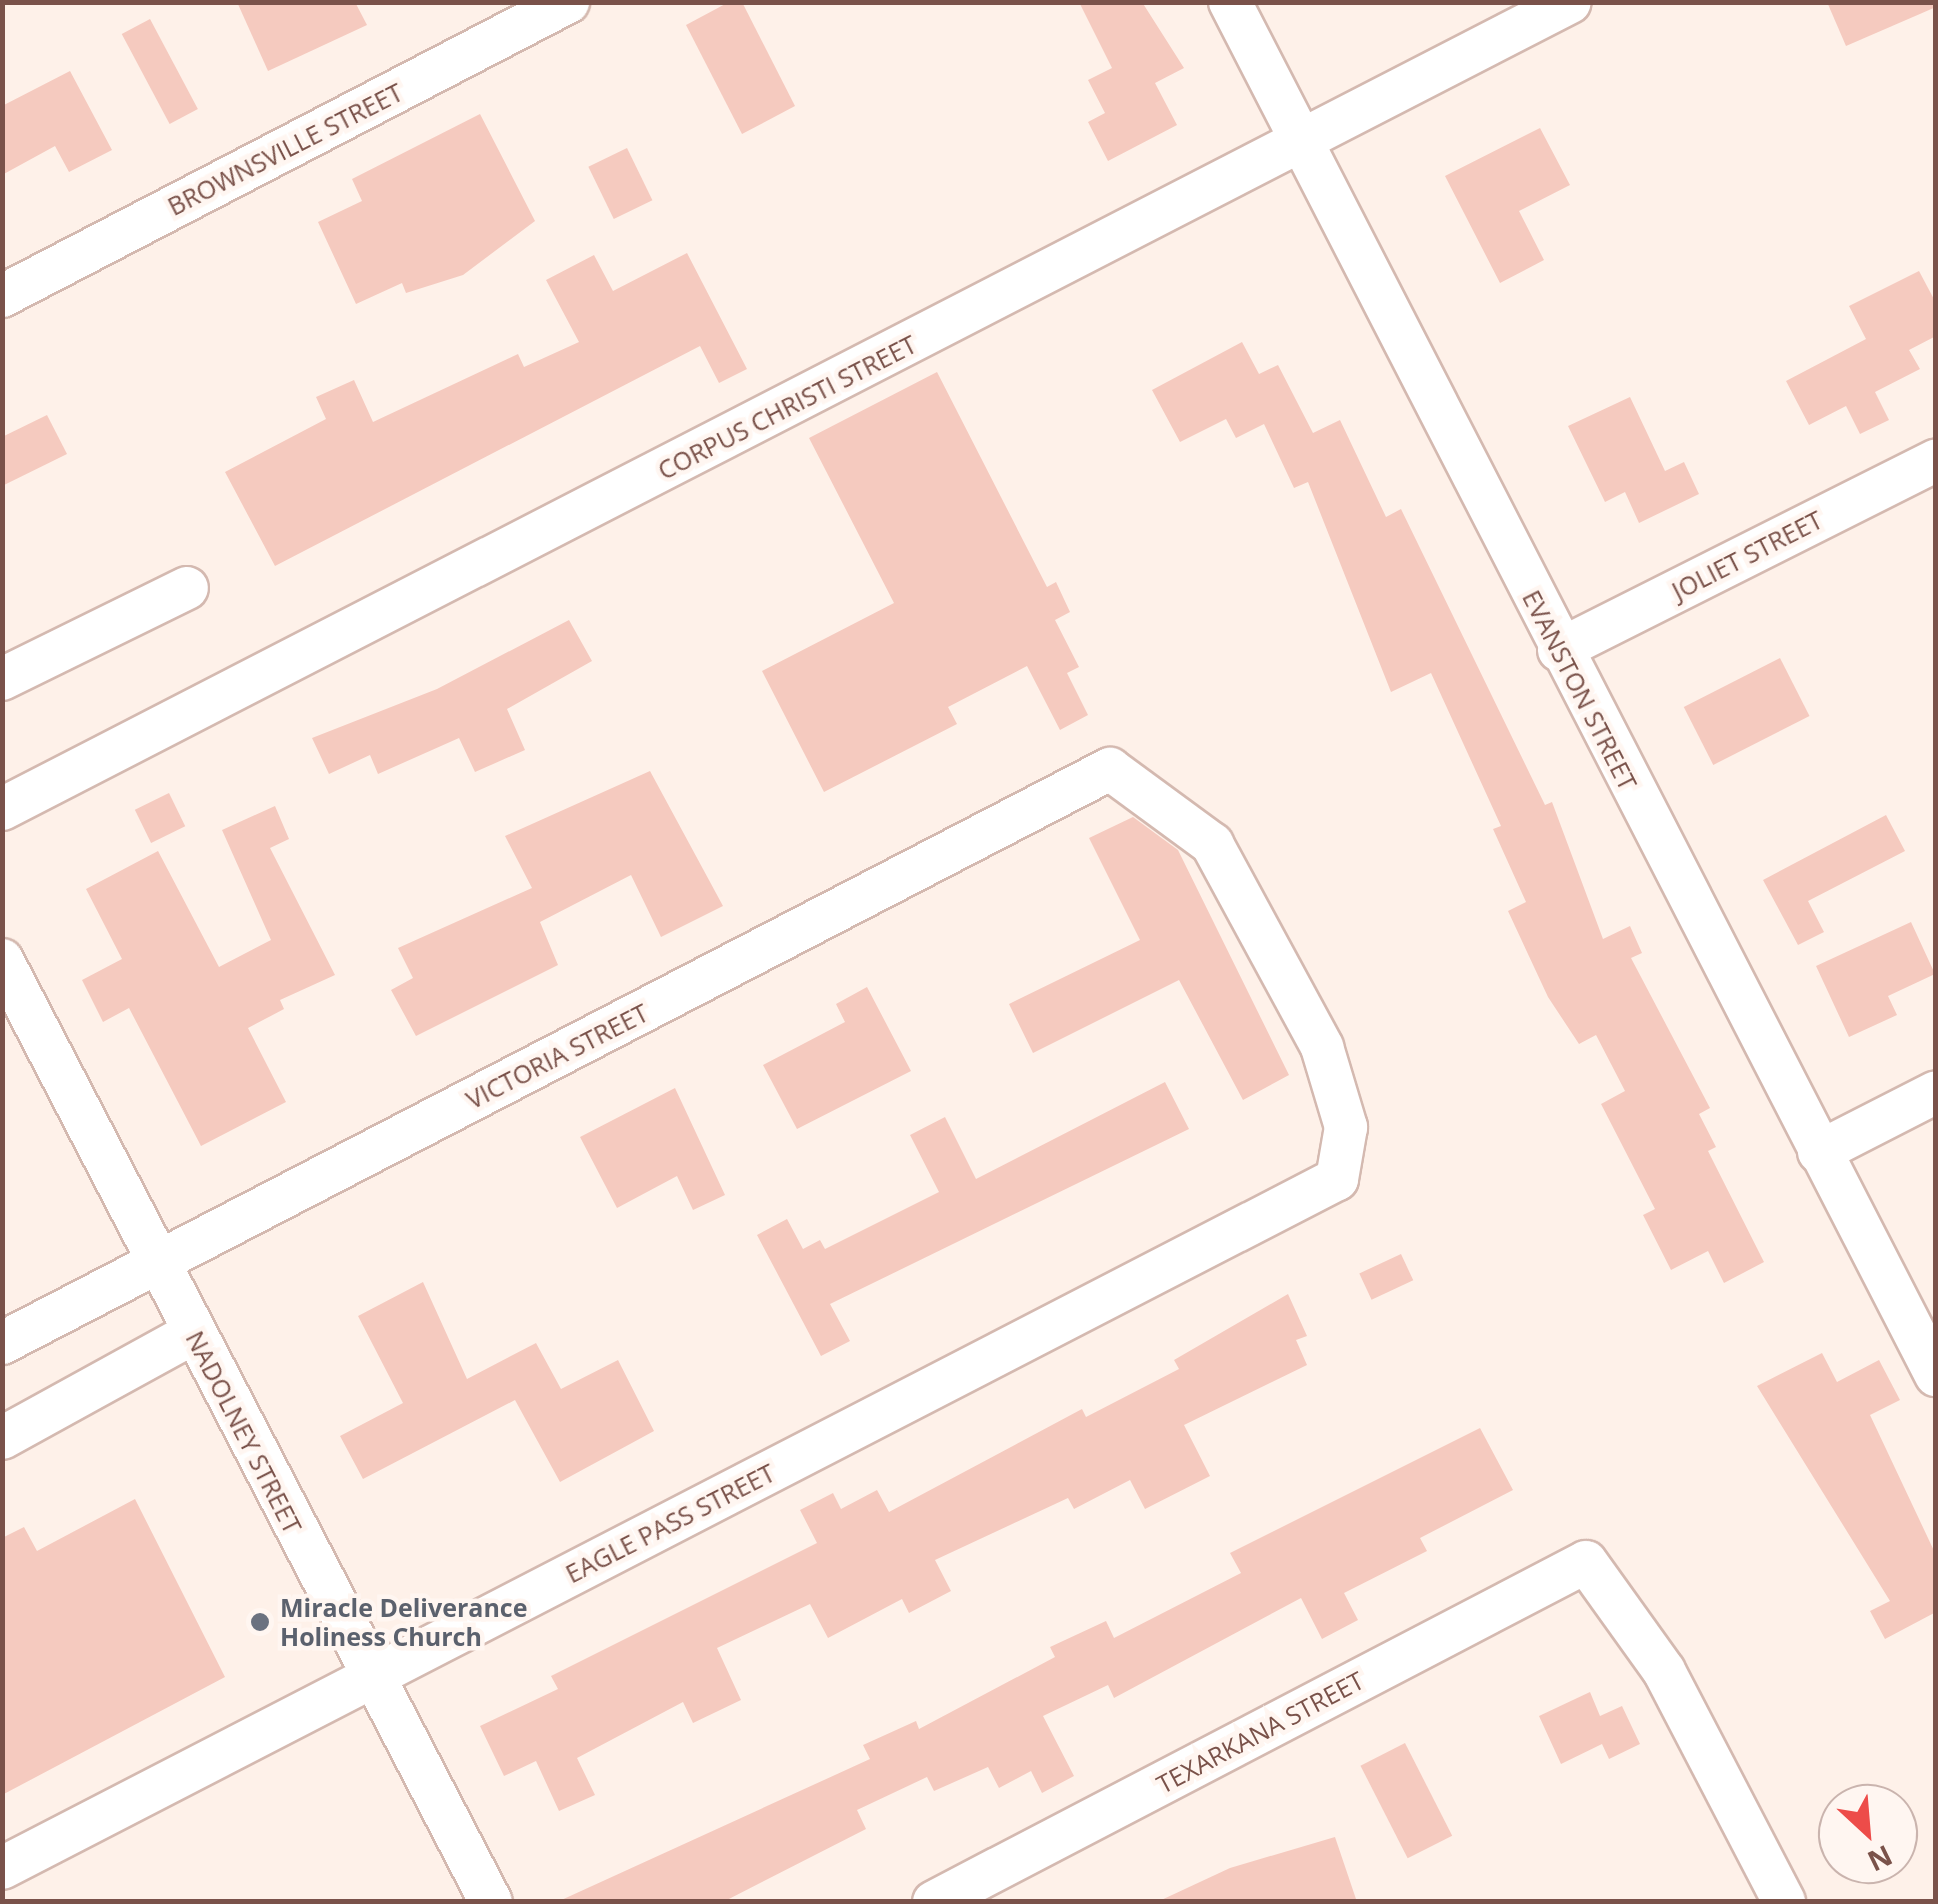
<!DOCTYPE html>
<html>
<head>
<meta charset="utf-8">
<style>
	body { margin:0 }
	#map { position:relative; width:1938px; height:1904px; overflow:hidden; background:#fef1e9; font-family:"Open Sans",sans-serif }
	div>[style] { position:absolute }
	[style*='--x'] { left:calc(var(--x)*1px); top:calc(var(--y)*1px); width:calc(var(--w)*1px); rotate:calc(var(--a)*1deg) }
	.building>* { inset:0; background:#f5cabf; transform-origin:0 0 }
	.roads { filter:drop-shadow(2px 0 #d4b9b0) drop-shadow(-2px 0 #d4b9b0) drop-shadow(0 2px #d4b9b0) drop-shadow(0 -2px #d4b9b0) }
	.minor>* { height:42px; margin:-21px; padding:0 21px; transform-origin:21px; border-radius:21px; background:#fff }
	.dots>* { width:28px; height:28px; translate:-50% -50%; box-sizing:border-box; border:5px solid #fff6f1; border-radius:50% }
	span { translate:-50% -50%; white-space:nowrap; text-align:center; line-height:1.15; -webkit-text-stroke:9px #fff6f1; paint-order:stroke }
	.street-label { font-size:25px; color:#7a524a }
	.worship-label { font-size:25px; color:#5b616d; font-weight:700 }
	.left { translate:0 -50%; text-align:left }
	.frame { position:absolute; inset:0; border:5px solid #7a524a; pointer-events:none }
	.north { position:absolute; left:1818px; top:1784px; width:100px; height:100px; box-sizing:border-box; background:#fff6f1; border:2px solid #cab4ae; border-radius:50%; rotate:154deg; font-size:28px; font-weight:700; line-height:40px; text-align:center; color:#7a524a }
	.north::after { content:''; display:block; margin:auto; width:35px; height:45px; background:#ed4c49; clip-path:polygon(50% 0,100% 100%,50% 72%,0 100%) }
</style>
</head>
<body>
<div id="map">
	<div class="building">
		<i style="clip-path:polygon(237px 2px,355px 2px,367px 25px,268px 71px)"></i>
		<i style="clip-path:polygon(729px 2px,742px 2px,795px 106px,742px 134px,686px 25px)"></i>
		<i style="clip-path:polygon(1079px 2px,1142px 2px,1184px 68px,1155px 83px,1177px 125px,1108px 161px,1088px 122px,1105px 113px,1088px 80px,1112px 68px)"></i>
		<i style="clip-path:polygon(1827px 2px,1936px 2px,1936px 7px,1846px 46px)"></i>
		<i style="left:150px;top:19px;width:102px;height:32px;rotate:62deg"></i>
		<i style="clip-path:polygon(70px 71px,112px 150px,69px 172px,55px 146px,2px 175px,2px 106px)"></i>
		<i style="clip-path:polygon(480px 114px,535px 221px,463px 275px,406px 293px,402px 283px,356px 304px,318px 222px,362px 201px,352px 179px)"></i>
		<i style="clip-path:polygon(1540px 128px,1570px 185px,1519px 211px,1544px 260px,1500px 283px,1445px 176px)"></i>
		<i style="left:627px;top:148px;width:58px;height:43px;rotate:64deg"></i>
		<i style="clip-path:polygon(687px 253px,747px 369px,719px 383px,700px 346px,275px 566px,225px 472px,326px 419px,316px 397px,354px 380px,373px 422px,518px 354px,524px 367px,579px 342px,546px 280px,594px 255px,613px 291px)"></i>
		<i style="clip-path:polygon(1919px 271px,1936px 303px,1936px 336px,1909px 350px,1920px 369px,1875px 392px,1889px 420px,1860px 434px,1846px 406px,1809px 425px,1786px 381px,1866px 339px,1849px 306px)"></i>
		<i style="clip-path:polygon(1242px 342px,1259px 374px,1278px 365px,1313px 433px,1340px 420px,1386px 517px,1401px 509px,1545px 805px,1552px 802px,1603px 939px,1630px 926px,1642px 953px,1631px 958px,1710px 1108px,1699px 1114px,1716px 1147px,1708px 1151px,1764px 1262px,1724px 1283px,1708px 1251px,1671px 1270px,1643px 1215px,1655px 1209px,1601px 1104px,1625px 1091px,1596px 1035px,1579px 1044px,1548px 997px,1508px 911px,1526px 902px,1493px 829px,1501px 826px,1431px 673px,1391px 692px,1308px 482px,1294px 488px,1264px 424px,1236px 438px,1226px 419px,1180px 442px,1152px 390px)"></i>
		<i style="clip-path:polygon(937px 372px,1047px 587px,1056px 582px,1070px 612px,1055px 620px,1079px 667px,1067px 673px,1088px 715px,1060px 730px,1027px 666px,948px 707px,957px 724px,824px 792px,762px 671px,894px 603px,809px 438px)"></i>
		<i style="clip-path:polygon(1630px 397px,1665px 471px,1684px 462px,1699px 494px,1639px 523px,1625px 492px,1605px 502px,1568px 426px)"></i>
		<i style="clip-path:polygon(47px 415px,67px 454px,2px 486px,2px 437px)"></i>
		<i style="clip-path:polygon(569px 620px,592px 661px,507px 709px,525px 750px,475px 772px,459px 738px,378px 774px,370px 755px,329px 774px,312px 738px,437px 689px)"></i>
		<i style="left:1780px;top:658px;width:65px;height:108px;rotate:63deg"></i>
		<i style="clip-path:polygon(650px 771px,723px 906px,661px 937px,631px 875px,540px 922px,558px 965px,416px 1036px,391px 990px,413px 978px,398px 948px,532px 888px,505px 836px)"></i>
		<i style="left:169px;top:793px;width:37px;height:38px;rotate:64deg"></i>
		<i style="clip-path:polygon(275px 806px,289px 839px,270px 848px,335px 975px,280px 1000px,284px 1009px,248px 1028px,286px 1102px,201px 1146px,129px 1008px,103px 1022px,82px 980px,122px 959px,86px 889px,158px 851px,219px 967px,271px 940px,222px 830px)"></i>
		<i style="clip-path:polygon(1886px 815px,1905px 851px,1808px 901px,1824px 932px,1798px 945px,1763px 880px)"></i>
		<i style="clip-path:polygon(1133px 817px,1178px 850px,1289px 1075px,1243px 1100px,1179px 980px,1033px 1053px,1009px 1004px,1140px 940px,1089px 838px)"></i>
		<i style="clip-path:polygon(1911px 922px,1935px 974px,1888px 996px,1897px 1015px,1849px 1037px,1816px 966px)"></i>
		<i style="clip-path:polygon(867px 987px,911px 1071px,797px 1129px,763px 1065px,845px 1022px,836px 1004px)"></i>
		<i style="clip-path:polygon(1165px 1082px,1189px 1129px,830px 1304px,850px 1341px,821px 1356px,757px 1235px,787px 1219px,803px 1249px,820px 1240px,825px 1249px,939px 1192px,910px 1135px,945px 1117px,976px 1179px)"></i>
		<i style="clip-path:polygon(675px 1088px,725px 1195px,693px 1210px,677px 1176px,617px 1208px,580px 1137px)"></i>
		<i style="left:1401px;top:1254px;width:29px;height:46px;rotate:65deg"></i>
		<i style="clip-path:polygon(423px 1282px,467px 1379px,536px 1343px,561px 1389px,618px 1360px,654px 1431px,560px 1482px,515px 1400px,363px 1479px,340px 1436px,403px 1403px,358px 1316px)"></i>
		<i style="clip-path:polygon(1288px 1294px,1307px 1336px,1296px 1340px,1307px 1365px,1184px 1425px,1210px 1476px,1145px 1509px,1130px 1480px,1074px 1509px,1068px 1498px,935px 1560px,951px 1591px,909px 1613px,902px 1599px,828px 1638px,810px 1604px,717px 1648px,741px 1700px,693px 1723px,683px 1702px,577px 1758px,595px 1795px,559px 1811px,536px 1761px,504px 1776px,480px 1726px,558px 1689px,551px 1676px,817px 1543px,800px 1510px,833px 1493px,841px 1509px,877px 1490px,889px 1512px,1082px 1409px,1086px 1417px,1179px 1369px,1174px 1360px)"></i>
		<i style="clip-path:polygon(1822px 1353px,1837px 1382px,1879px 1360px,1900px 1400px,1870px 1415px,1936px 1555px,1936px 1612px,1885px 1639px,1870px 1611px,1890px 1601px,1757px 1386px)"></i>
		<i style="clip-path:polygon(1480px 1428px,1513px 1490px,1420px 1538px,1427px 1551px,1344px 1593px,1358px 1620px,1322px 1639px,1301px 1598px,1114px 1698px,1108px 1685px,1043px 1716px,1074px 1776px,1042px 1793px,1031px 1771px,999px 1788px,988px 1767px,934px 1791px,927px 1777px,857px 1810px,866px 1829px,723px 1902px,557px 1902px,870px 1759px,863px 1745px,916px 1721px,919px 1729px,1055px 1657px,1050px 1647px,1106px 1621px,1114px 1638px,1241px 1573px,1230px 1553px)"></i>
		<i style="clip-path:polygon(135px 1499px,225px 1677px,2px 1795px,2px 1538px,24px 1527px,37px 1551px)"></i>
		<i style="clip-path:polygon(1590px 1692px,1600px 1716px,1622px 1706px,1640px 1744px,1609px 1759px,1602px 1744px,1561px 1764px,1539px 1716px)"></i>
		<i style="left:1405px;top:1743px;width:104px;height:50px;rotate:63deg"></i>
		<i style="clip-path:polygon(1335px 1837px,1357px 1902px,1157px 1902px,1230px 1868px)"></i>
	</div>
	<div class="roads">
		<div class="minor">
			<i style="--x:1230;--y:2;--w:1544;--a:62.79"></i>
			<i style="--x:2;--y:296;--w:638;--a:-27.45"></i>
			<i style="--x:1559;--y:650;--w:422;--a:-26.7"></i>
			<i style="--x:2;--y:679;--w:206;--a:-26.2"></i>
			<i style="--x:2;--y:809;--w:1763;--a:-27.23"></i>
			<i style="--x:2;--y:960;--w:1061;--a:62.57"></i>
			<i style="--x:1819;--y:1152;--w:131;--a:-27.1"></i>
			<i style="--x:2;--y:1343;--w:1248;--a:-27.39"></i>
			<i style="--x:1110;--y:769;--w:127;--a:36.3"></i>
			<i style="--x:1212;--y:844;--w:231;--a:61.5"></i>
			<i style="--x:1322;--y:1047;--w:84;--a:73.3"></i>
			<i style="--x:1346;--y:1127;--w:53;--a:99.8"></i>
			<i style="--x:1337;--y:1179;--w:1502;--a:152.7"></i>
			<i style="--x:2;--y:1438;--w:218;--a:-28.8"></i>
			<i style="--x:934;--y:1902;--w:735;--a:-27.54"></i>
			<i style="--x:1586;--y:1562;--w:134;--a:54.4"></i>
			<i style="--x:1664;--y:1671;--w:260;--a:62.5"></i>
		</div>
	</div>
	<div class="dots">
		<i style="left:260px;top:1622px;background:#6b7280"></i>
	</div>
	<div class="street-label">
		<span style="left:285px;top:149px;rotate:-27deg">BROWNSVILLE STREET</span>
		<span style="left:787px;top:407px;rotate:-27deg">CORPUS CHRISTI STREET</span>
		<span style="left:1747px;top:555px;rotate:-27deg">JOLIET STREET</span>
		<span style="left:1580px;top:690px;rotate:63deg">EVANSTON STREET</span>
		<span style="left:557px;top:1056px;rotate:-27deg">VICTORIA STREET</span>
		<span style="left:244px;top:1432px;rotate:63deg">NADOLNEY STREET</span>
		<span style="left:670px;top:1523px;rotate:-27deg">EAGLE PASS STREET</span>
		<span style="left:1260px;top:1732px;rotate:-28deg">TEXARKANA STREET</span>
	</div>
	<div class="worship-label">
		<span class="left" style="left:280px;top:1622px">Miracle Deliverance<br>Holiness Church</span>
	</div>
	<div class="frame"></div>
	<div class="north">N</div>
</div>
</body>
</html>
